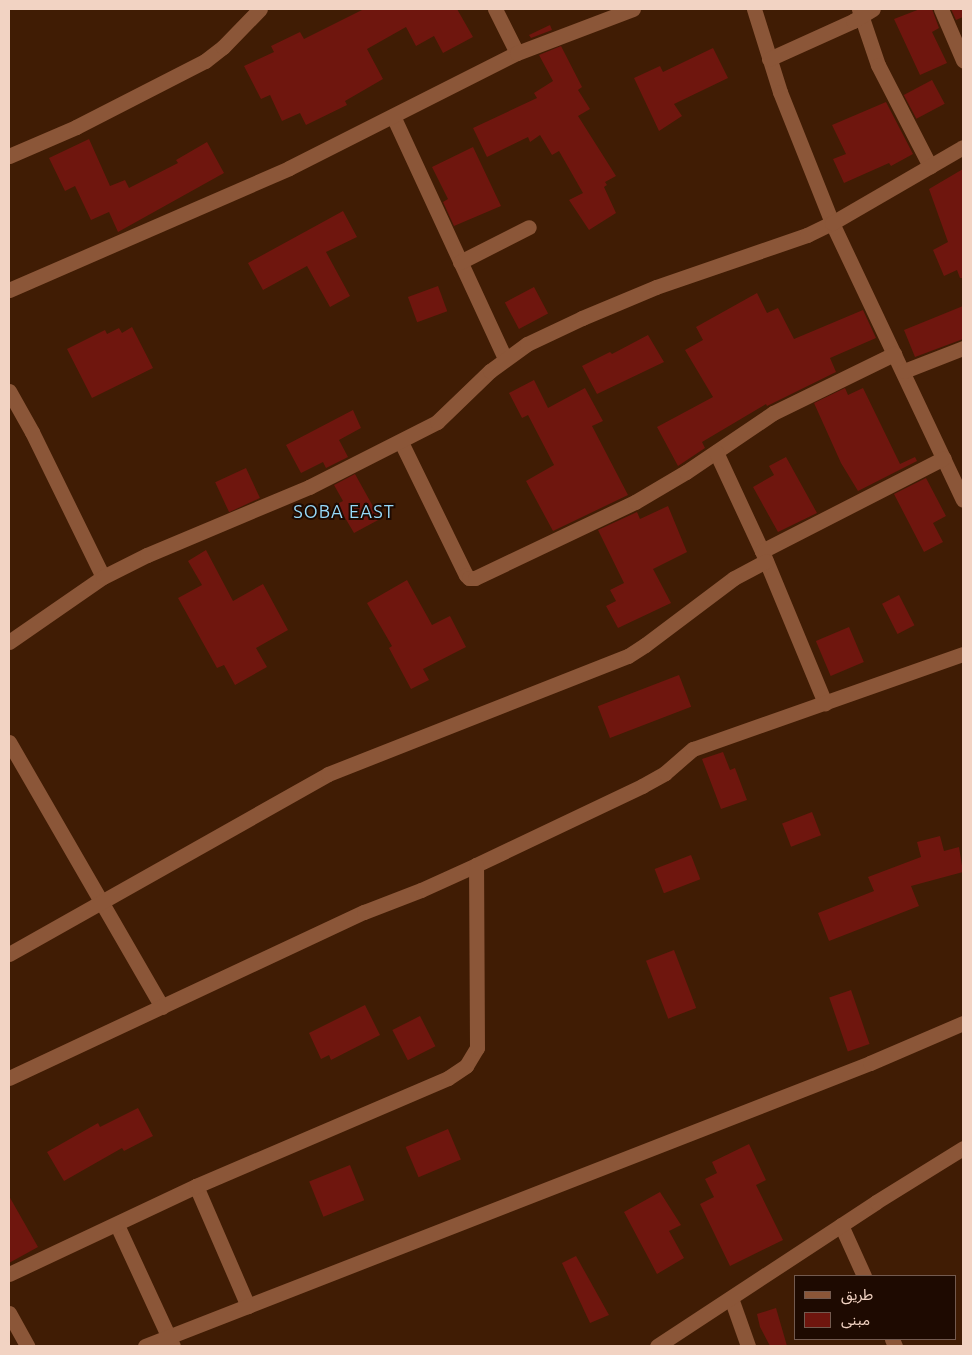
<!DOCTYPE html>
<html>
<head>
<meta charset="utf-8">
<style>
	body { margin:0 }
	#map { position:relative; width:972px; height:1355px; overflow:hidden; background:#401c04; font-family:Ubuntu,"Noto Sans Arabic",sans-serif }
	div>[style] { position:absolute }
	[style*='--x'] { left:calc(var(--x)*1px); top:calc(var(--y)*1px); width:calc(var(--w)*1px); rotate:calc(var(--a)*1deg) }
	.building>* { inset:0; background:#6f160e; transform-origin:0 0 }
	.street>* { height:15px; margin:-7.5px; padding:0 7.5px; transform-origin:7.5px; border-radius:7.5px; background:#8b5638 }
	span { translate:-50% -50%; white-space:nowrap; text-align:center; line-height:1.15; -webkit-text-stroke:4px #1e0a01; paint-order:stroke }
	.quarter-label { font-size:18px; color:#97d9f9; letter-spacing:1px }
	.frame { position:absolute; inset:0; border:10px solid #f2d3c3; pointer-events:none }
	.legend { position:absolute; left:794px; top:1275px; width:162px; height:65px; box-sizing:border-box; background:#1e0a01; border:1px solid #735a4f; margin:0; padding:6px 9px; list-style:none; font-size:15px; color:#f2d3c3 }
	.legend li { display:flex; align-items:center; gap:10px; height:25px }
	.legend b { width:25px; border:1px solid #735a4f }
</style>
</head>
<body>
<div id="map">
	<div class="building">
		<i style="clip-path:polygon(364px 9px,457px 9px,473px 37px,443px 53px,434px 36px,416px 46px,406px 27px,367px 49px,383px 79px,345px 101px,347px 105px,306px 125px,300px 113px,282px 121px,270px 95px,261px 99px,244px 66px,274px 52px,271px 46px,300px 32px,304px 39px)"></i>
		<i style="clip-path:polygon(920px 9px,932px 9px,939px 28px,932px 32px,947px 63px,920px 75px,894px 19px)"></i>
		<i style="clip-path:polygon(951px 9px,963px 9px,963px 17px,956px 20px)"></i>
		<i style="clip-path:polygon(550px 25px,552px 30px,531px 38px,529px 35px)"></i>
		<i style="clip-path:polygon(561px 46px,582px 87px,578px 90px,590px 109px,578px 116px,616px 176px,605px 182px,607px 185px,604px 187px,616px 213px,589px 230px,569px 200px,583px 193px,559px 151px,552px 155px,540px 135px,530px 142px,528px 137px,487px 157px,473px 128px,537px 98px,534px 93px,553px 81px,539px 55px)"></i>
		<i style="clip-path:polygon(713px 48px,728px 78px,674px 104px,682px 116px,659px 131px,634px 78px,660px 66px,663px 72px)"></i>
		<i style="left:932px;top:80px;width:27px;height:32px;rotate:62deg"></i>
		<i style="clip-path:polygon(886px 102px,913px 154px,891px 166px,889px 163px,844px 183px,833px 159px,846px 154px,832px 125px)"></i>
		<i style="clip-path:polygon(89px 139px,110px 186px,125px 180px,129px 188px,178px 163px,176px 160px,207px 142px,224px 173px,118px 232px,109px 212px,91px 220px,75px 186px,65px 191px,49px 158px)"></i>
		<i style="clip-path:polygon(473px 147px,501px 206px,454px 226px,443px 202px,448px 199px,432px 167px)"></i>
		<i style="clip-path:polygon(963px 169px,963px 278px,960px 278px,957px 270px,944px 276px,933px 250px,948px 242px,929px 189px)"></i>
		<i style="clip-path:polygon(343px 211px,357px 237px,326px 252px,350px 296px,330px 307px,307px 266px,263px 290px,248px 263px)"></i>
		<i style="left:438px;top:286px;width:27px;height:32px;rotate:70deg"></i>
		<i style="left:534px;top:287px;width:30px;height:33px;rotate:62deg"></i>
		<i style="clip-path:polygon(757px 293px,767px 313px,778px 308px,794px 339px,863px 310px,876px 338px,830px 358px,836px 372px,767px 406px,766px 404px,702px 442px,705px 448px,678px 466px,657px 427px,713px 397px,685px 350px,703px 340px,696px 327px)"></i>
		<i style="clip-path:polygon(963px 306px,963px 339px,915px 357px,904px 330px)"></i>
		<i style="clip-path:polygon(132px 327px,153px 368px,92px 398px,67px 349px,105px 330px,107px 334px,119px 328px,122px 333px)"></i>
		<i style="clip-path:polygon(648px 335px,664px 362px,597px 394px,582px 366px,610px 352px,612px 354px)"></i>
		<i style="clip-path:polygon(534px 380px,548px 408px,585px 388px,603px 421px,592px 426px,628px 495px,553px 531px,526px 481px,554px 465px,528px 415px,522px 418px,509px 393px)"></i>
		<i style="clip-path:polygon(845px 388px,848px 395px,863px 388px,900px 464px,915px 457px,917px 461px,858px 491px,841px 463px,814px 403px)"></i>
		<i style="clip-path:polygon(353px 410px,361px 428px,339px 440px,348px 457px,326px 468px,323px 462px,301px 473px,286px 445px)"></i>
		<i style="clip-path:polygon(786px 457px,817px 513px,778px 532px,753px 487px,774px 475px,769px 466px)"></i>
		<i style="left:246px;top:468px;width:33px;height:34px;rotate:65deg"></i>
		<i style="clip-path:polygon(355px 474px,380px 519px,354px 533px,337px 504px,343px 501px,334px 485px)"></i>
		<i style="clip-path:polygon(926px 478px,946px 516px,933px 523px,943px 542px,924px 552px,894px 494px)"></i>
		<i style="clip-path:polygon(668px 506px,687px 552px,653px 569px,671px 603px,618px 628px,606px 606px,616px 601px,610px 590px,624px 583px,598px 530px,637px 512px,640px 519px)"></i>
		<i style="clip-path:polygon(206px 550px,233px 601px,263px 584px,288px 630px,256px 648px,267px 667px,235px 685px,224px 665px,217px 668px,178px 598px,202px 585px,188px 561px)"></i>
		<i style="clip-path:polygon(407px 580px,432px 625px,450px 616px,466px 647px,423px 669px,429px 680px,411px 689px,389px 648px,392px 646px,367px 603px)"></i>
		<i style="left:899px;top:595px;width:34px;height:19px;rotate:63deg"></i>
		<i style="left:849px;top:627px;width:38px;height:36px;rotate:67deg"></i>
		<i style="left:679px;top:675px;width:34px;height:87px;rotate:69deg"></i>
		<i style="clip-path:polygon(723px 752px,730px 770px,735px 768px,747px 800px,721px 809px,702px 759px)"></i>
		<i style="left:812px;top:812px;width:25px;height:32px;rotate:69deg"></i>
		<i style="clip-path:polygon(940px 836px,944px 851px,959px 847px,963px 872px,911px 886px,919px 906px,829px 941px,818px 913px,874px 891px,868px 877px,921px 857px,917px 842px)"></i>
		<i style="left:691px;top:855px;width:26px;height:39px;rotate:69deg"></i>
		<i style="left:674px;top:950px;width:62px;height:30px;rotate:69deg"></i>
		<i style="left:851px;top:990px;width:57px;height:23px;rotate:71deg"></i>
		<i style="clip-path:polygon(365px 1005px,380px 1035px,331px 1060px,329px 1055px,321px 1059px,309px 1033px)"></i>
		<i style="left:420px;top:1016px;width:34px;height:31px;rotate:63deg"></i>
		<i style="clip-path:polygon(138px 1108px,153px 1136px,124px 1151px,122px 1148px,64px 1181px,47px 1152px,98px 1123px,100px 1127px)"></i>
		<i style="left:448px;top:1129px;width:33px;height:46px;rotate:67deg"></i>
		<i style="clip-path:polygon(749px 1144px,766px 1180px,756px 1185px,783px 1240px,730px 1266px,700px 1204px,714px 1197px,705px 1179px,717px 1173px,712px 1162px)"></i>
		<i style="left:350px;top:1165px;width:38px;height:44px;rotate:68deg"></i>
		<i style="clip-path:polygon(660px 1192px,681px 1225px,669px 1231px,684px 1258px,657px 1274px,624px 1212px)"></i>
		<i style="clip-path:polygon(9px 1196px,38px 1247px,9px 1263px)"></i>
		<i style="clip-path:polygon(576px 1256px,609px 1315px,590px 1323px,562px 1263px)"></i>
		<i style="clip-path:polygon(776px 1308px,787px 1346px,770px 1346px,760px 1327px,757px 1314px)"></i>
	</div>
	<div class="street">
		<i style="--x:495;--y:9;--w:49;--a:63.4"></i>
		<i style="--x:754;--y:9;--w:87;--a:72.6"></i>
		<i style="--x:780;--y:92;--w:141;--a:68.3"></i>
		<i style="--x:832;--y:223;--w:306;--a:64.7"></i>
		<i style="--x:859;--y:9;--w:59;--a:71.3"></i>
		<i style="--x:878;--y:65;--w:114;--a:62.8"></i>
		<i style="--x:941;--y:9;--w:56;--a:66.7"></i>
		<i style="--x:769;--y:59;--w:92;--a:-24.3"></i>
		<i style="--x:853;--y:21;--w:23;--a:-31"></i>
		<i style="--x:393;--y:116;--w:267;--a:65.2"></i>
		<i style="--x:9;--y:156;--w:73;--a:-23.4"></i>
		<i style="--x:76;--y:127;--w:145;--a:-27.1"></i>
		<i style="--x:205;--y:61;--w:23;--a:-38"></i>
		<i style="--x:223;--y:47;--w:53;--a:-45.8"></i>
		<i style="--x:460;--y:262;--w:77;--a:-26.9"></i>
		<i style="--x:9;--y:290;--w:305;--a:-23.5"></i>
		<i style="--x:289;--y:168;--w:255;--a:-26.8"></i>
		<i style="--x:517;--y:53;--w:124;--a:-20.8"></i>
		<i style="--x:904;--y:371;--w:63;--a:-21.3"></i>
		<i style="--x:9;--y:391;--w:47;--a:60.7"></i>
		<i style="--x:32;--y:432;--w:161;--a:63.9"></i>
		<i style="--x:401;--y:442;--w:148;--a:64"></i>
		<i style="--x:466;--y:575;--w:4;--a:45"></i>
		<i style="--x:469;--y:578;--w:6;--a:0"></i>
		<i style="--x:475;--y:578;--w:177;--a:-25.4"></i>
		<i style="--x:635;--y:502;--w:59;--a:-30.5"></i>
		<i style="--x:686;--y:472;--w:105;--a:-34.1"></i>
		<i style="--x:773;--y:413;--w:135;--a:-26"></i>
		<i style="--x:716;--y:452;--w:109;--a:65.1"></i>
		<i style="--x:762;--y:551;--w:165;--a:67.5"></i>
		<i style="--x:762;--y:551;--w:204;--a:-27.1"></i>
		<i style="--x:9;--y:642;--w:114;--a:-34.7"></i>
		<i style="--x:103;--y:577;--w:49;--a:-26.6"></i>
		<i style="--x:147;--y:555;--w:176;--a:-22.8"></i>
		<i style="--x:309;--y:487;--w:144;--a:-26.9"></i>
		<i style="--x:437;--y:422;--w:74;--a:-43.9"></i>
		<i style="--x:490;--y:371;--w:46;--a:-36.1"></i>
		<i style="--x:527;--y:344;--w:61;--a:-25.3"></i>
		<i style="--x:582;--y:318;--w:80;--a:-22.7"></i>
		<i style="--x:656;--y:287;--w:160;--a:-19"></i>
		<i style="--x:807;--y:235;--w:28;--a:-26"></i>
		<i style="--x:832;--y:223;--w:151;--a:-30.1"></i>
		<i style="--x:9;--y:742;--w:306;--a:60"></i>
		<i style="--x:9;--y:954;--w:366;--a:-29.4"></i>
		<i style="--x:328;--y:774;--w:322;--a:-21.5"></i>
		<i style="--x:628;--y:656;--w:20;--a:-33"></i>
		<i style="--x:645;--y:645;--w:111;--a:-37"></i>
		<i style="--x:734;--y:578;--w:36;--a:-28"></i>
		<i style="--x:9;--y:1078;--w:392;--a:-25.1"></i>
		<i style="--x:364;--y:912;--w:61;--a:-21.1"></i>
		<i style="--x:421;--y:890;--w:60;--a:-24.4"></i>
		<i style="--x:476;--y:865;--w:184;--a:-25.4"></i>
		<i style="--x:642;--y:786;--w:26;--a:-29"></i>
		<i style="--x:665;--y:773;--w:37;--a:-41"></i>
		<i style="--x:693;--y:749;--w:286;--a:-19.4"></i>
		<i style="--x:196;--y:1186;--w:131;--a:66.6"></i>
		<i style="--x:117;--y:1225;--w:133;--a:65.2"></i>
		<i style="--x:841;--y:1225;--w:56;--a:65.7"></i>
		<i style="--x:9;--y:1274;--w:207;--a:-25.2"></i>
		<i style="--x:196;--y:1186;--w:274;--a:-23.2"></i>
		<i style="--x:448;--y:1078;--w:22;--a:-34"></i>
		<i style="--x:466;--y:1066;--w:21;--a:-59"></i>
		<i style="--x:477;--y:1048;--w:183;--a:-90.3"></i>
		<i style="--x:731;--y:1298;--w:51;--a:70.5"></i>
		<i style="--x:9;--y:1313;--w:38;--a:61"></i>
		<i style="--x:892;--y:1339;--w:8;--a:67"></i>
		<i style="--x:145;--y:1346;--w:778;--a:-21.32"></i>
		<i style="--x:870;--y:1063;--w:101;--a:-23.3"></i>
		<i style="--x:657;--y:1346;--w:262;--a:-33.3"></i>
		<i style="--x:876;--y:1202;--w:102;--a:-31.8"></i>
	</div>
	<div class="quarter-label">
		<span style="left:344px;top:511px">SOBA EAST</span>
	</div>
	<div class="frame"></div>
	<ul class="legend">
	<li><b style="height:6px;background:#8b5638"></b>طريق</li>
	<li><b style="height:14px;background:#6f160e"></b>مبنى</li>
	</ul>
</div>
</body>
</html>
